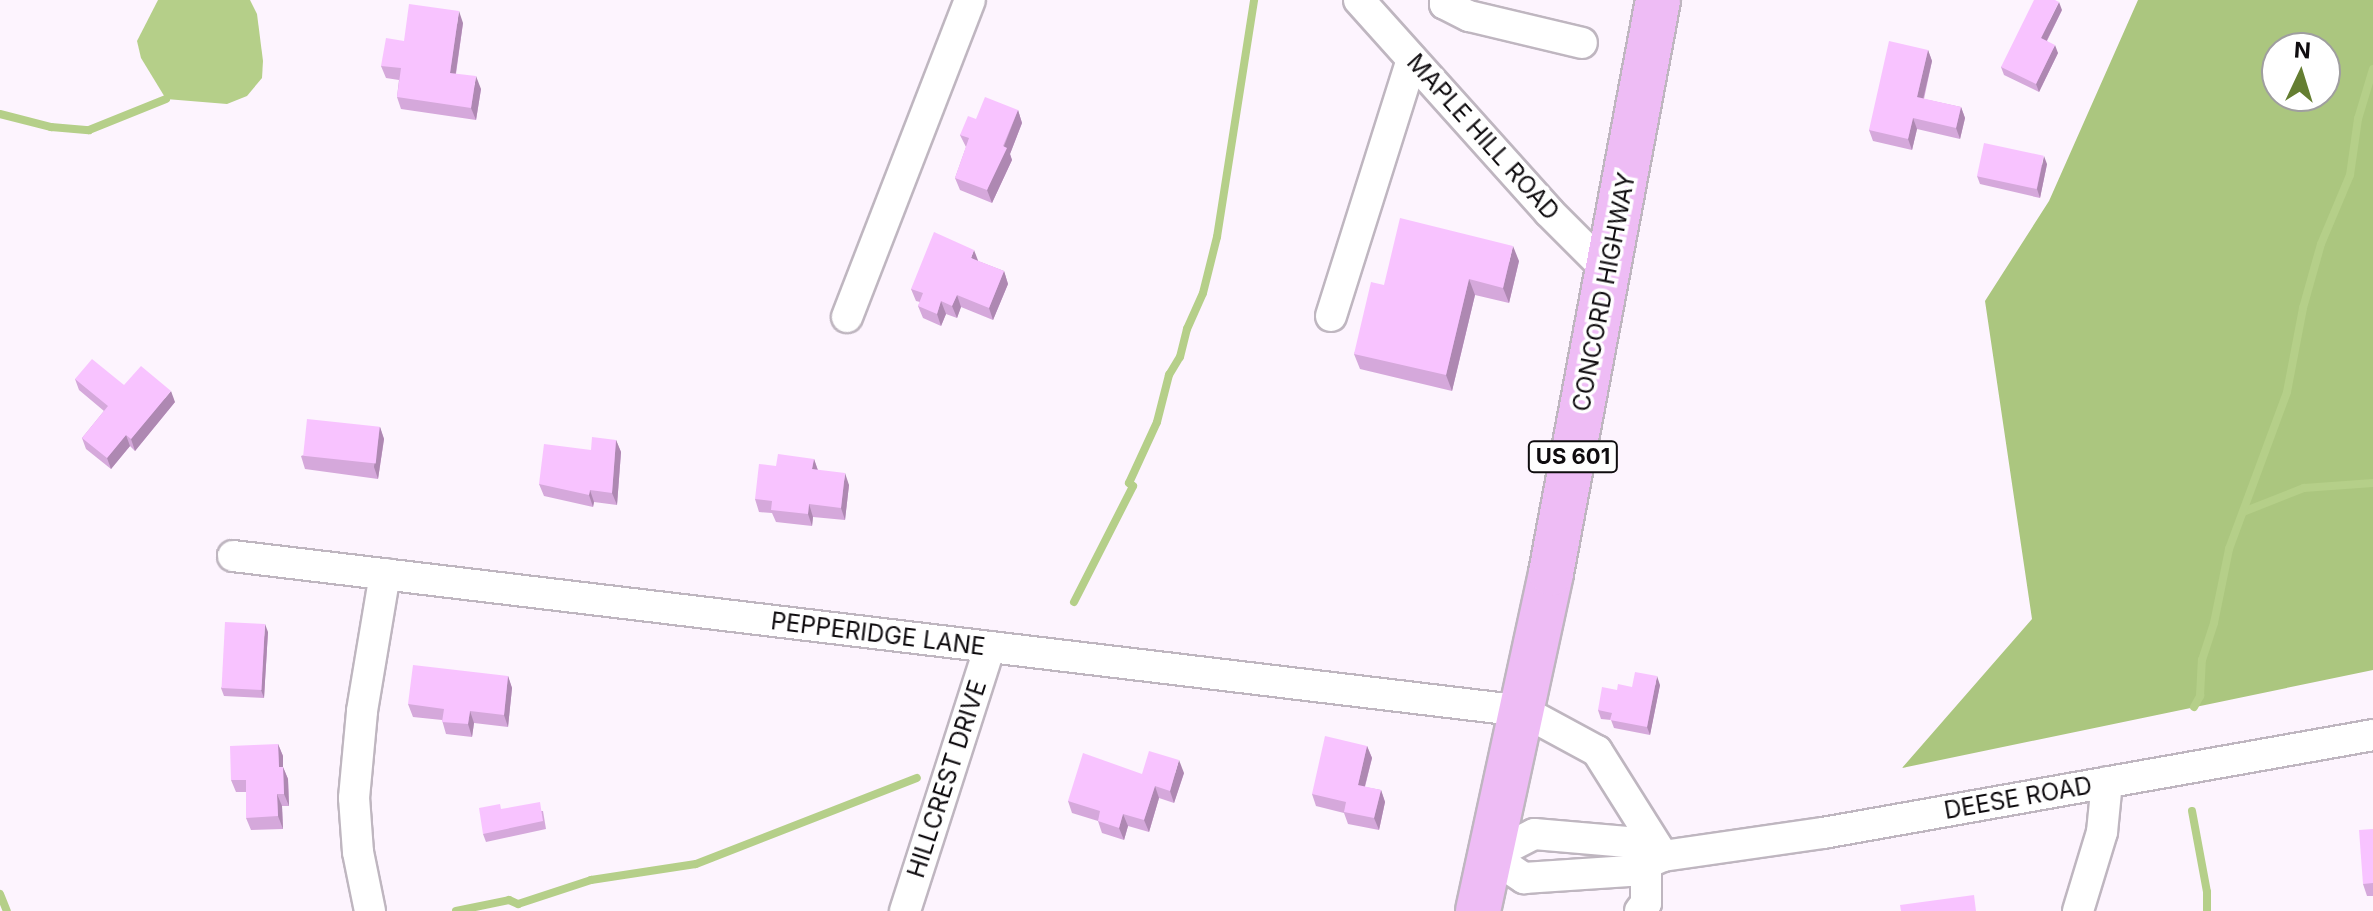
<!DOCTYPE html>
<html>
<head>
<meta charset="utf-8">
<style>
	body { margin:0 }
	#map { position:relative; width:2373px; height:911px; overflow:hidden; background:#fdf4fe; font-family:Inter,sans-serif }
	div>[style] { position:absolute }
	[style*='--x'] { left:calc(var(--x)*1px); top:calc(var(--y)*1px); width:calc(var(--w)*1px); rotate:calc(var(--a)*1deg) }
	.forest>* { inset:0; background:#abc67f }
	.water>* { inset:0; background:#b5cf89 }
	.stream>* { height:8px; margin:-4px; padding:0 4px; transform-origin:4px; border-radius:4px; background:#b5cf89 }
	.roads { filter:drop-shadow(2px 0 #bfb6c0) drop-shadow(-2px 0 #bfb6c0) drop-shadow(0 2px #bfb6c0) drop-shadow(0 -2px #bfb6c0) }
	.minor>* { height:30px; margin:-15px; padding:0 15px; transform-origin:15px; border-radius:15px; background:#fff }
	.highway>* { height:44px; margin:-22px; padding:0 22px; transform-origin:22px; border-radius:22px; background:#eebcf5 }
	.wall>* { inset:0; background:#d5a8db }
	.shaded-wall>* { inset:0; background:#ae88b2 }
	.building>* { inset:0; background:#f8c3ff; transform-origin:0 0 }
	span { translate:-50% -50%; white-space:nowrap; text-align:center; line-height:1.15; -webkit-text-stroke:7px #fff; paint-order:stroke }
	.shield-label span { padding:2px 6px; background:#fff; border:2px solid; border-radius:6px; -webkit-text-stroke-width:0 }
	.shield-label { font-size:22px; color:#0f0c0f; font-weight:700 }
	.street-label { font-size:24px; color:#0f0c0f }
	.north { position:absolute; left:2261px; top:32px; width:80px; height:80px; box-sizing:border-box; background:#fff; border:2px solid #9f9e9f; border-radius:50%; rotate:4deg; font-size:22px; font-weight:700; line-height:32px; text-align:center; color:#0f0c0f }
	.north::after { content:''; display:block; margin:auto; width:28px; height:36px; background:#647e31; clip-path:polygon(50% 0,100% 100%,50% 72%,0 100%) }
</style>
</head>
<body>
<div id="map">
	<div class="forest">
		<i style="clip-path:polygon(evenodd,2138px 0,2373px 0,2373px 670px,1902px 768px,2032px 619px,1985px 301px,2049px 201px,2138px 0,2277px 48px,2325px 48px,2325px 96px,2277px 96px,2277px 48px)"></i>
	</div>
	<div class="water">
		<i style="clip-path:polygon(158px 0,250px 0,257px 14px,263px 61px,262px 78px,247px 96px,227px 104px,166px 99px,141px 58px,137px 41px)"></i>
	</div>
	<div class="stream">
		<i style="--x:0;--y:114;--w:53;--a:14.3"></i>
		<i style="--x:51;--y:127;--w:38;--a:5"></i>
		<i style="--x:89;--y:130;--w:83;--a:-21.9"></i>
		<i style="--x:2243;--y:512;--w:66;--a:-21.5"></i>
		<i style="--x:2304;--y:488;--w:69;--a:-4.1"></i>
		<i style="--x:1074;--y:602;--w:130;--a:-63"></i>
		<i style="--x:1133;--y:486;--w:5;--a:-143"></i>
		<i style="--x:1129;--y:483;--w:67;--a:-65.3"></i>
		<i style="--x:1157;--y:422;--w:49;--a:-75.7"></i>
		<i style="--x:1169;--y:375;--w:21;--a:-59"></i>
		<i style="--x:1180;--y:357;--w:29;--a:-76"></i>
		<i style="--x:1187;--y:329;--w:39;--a:-66"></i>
		<i style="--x:1203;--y:293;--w:58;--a:-76"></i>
		<i style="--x:1217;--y:237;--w:240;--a:-81.1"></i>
		<i style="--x:2194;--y:707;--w:13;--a:-61"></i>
		<i style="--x:2200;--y:696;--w:36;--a:-87"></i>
		<i style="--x:2202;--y:660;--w:39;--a:-72"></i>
		<i style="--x:2214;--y:623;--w:76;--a:-78.5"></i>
		<i style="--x:2229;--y:549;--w:167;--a:-69.7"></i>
		<i style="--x:2287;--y:392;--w:86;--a:-79.2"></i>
		<i style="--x:2303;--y:308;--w:66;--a:-74.3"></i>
		<i style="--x:2321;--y:244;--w:75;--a:-67.2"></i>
		<i style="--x:2350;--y:175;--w:57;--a:-81.9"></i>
		<i style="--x:2358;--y:119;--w:52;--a:-73.3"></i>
		<i style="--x:2192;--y:811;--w:82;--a:79.5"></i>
		<i style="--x:2207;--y:892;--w:19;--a:90"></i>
		<i style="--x:0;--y:894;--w:18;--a:68"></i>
		<i style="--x:456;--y:911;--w:54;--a:-11.7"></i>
		<i style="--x:509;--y:900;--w:10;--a:24"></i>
		<i style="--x:518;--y:904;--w:77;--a:-18.2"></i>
		<i style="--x:591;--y:880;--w:106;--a:-8.7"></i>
		<i style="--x:696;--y:864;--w:237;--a:-21.3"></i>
	</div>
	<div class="roads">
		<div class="minor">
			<i style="--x:1359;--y:0;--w:285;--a:48.1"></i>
			<i style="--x:1549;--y:212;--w:85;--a:45"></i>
			<i style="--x:1445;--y:0;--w:4;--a:90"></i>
			<i style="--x:1445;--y:4;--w:27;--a:27"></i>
			<i style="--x:1469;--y:16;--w:116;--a:13.4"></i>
			<i style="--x:1331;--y:316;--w:269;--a:-72.5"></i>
			<i style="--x:847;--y:317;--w:340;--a:-68.8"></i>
			<i style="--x:233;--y:556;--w:1299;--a:6.85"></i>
			<i style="--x:1523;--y:711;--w:84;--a:28.4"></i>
			<i style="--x:1597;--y:751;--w:124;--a:57.8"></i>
			<i style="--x:1663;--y:856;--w:39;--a:-159"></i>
			<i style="--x:1627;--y:842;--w:93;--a:-175.1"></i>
			<i style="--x:1534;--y:834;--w:48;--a:152.9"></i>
			<i style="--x:1491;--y:856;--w:40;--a:34"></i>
			<i style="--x:1524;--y:878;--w:105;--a:-3.8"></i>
			<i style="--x:1629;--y:871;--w:37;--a:-24"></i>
			<i style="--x:1663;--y:856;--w:162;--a:-8.2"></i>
			<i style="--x:1823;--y:833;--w:559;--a:-10.1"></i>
			<i style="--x:370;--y:911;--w:60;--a:-101.5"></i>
			<i style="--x:358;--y:852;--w:54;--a:-94.2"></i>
			<i style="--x:354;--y:798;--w:87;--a:-84.7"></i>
			<i style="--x:362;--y:711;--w:139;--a:-80.5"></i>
			<i style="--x:905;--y:911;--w:277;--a:-72.2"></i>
			<i style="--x:1640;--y:911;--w:10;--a:-53"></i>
			<i style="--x:1646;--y:903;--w:40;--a:-90"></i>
			<i style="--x:2078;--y:911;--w:83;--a:-73.1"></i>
			<i style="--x:2102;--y:832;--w:50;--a:-84.3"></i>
		</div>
		<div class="highway">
			<i style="--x:1478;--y:911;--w:346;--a:-77.8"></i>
			<i style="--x:1551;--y:573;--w:583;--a:-79.42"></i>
		</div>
	</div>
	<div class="wall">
		<i style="clip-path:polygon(2062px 10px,2047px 41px,2058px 53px,2039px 92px,2004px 75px,2001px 67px)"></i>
		<i style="clip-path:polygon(463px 23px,456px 74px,481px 89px,476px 120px,401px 109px,397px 97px,399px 80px,386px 78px,381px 66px,404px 41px)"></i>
		<i style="clip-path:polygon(1928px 50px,1932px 61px,1924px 99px,1961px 107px,1965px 118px,1960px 139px,1917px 129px,1912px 150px,1873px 141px,1869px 130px)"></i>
		<i style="clip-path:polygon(1018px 110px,1022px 123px,1010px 154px,1012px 160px,992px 203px,960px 190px,955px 178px,966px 147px,960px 135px,976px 119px)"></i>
		<i style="clip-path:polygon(2047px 164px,2040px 198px,1980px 184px,1977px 176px)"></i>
		<i style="clip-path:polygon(978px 261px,1004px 271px,1008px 284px,993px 320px,961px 307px,957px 318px,946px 314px,941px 326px,923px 318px,918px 306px,920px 302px,916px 301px,911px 289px)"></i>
		<i style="clip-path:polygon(1519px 261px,1509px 303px,1475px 295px,1452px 391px,1360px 369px,1354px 354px,1384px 285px)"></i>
		<i style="clip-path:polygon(75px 379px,124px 385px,175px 402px,135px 451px,130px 446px,111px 469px,86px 449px,82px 438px,104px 411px,79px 390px)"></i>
		<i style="clip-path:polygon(380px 427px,384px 439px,378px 479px,305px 469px,301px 456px)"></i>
		<i style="clip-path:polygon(616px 440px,621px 452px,617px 505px,594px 502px,593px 507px,544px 496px,539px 484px)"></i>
		<i style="clip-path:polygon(814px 459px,818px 470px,849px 485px,845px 520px,813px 517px,812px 526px,776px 522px,772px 513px,759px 512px,755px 499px,776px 466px)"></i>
		<i style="clip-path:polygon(268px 632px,264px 698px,224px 696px,221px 688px)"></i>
		<i style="clip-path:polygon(508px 676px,512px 688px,508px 727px,474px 723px,472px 737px,446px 734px,442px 720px,413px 717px,408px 704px)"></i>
		<i style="clip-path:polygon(1660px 685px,1650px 735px,1614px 728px,1611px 720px,1601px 719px,1598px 710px,1617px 690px,1632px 687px)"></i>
		<i style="clip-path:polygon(278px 744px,283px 756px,283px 767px,288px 779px,289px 806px,282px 806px,283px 829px,251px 830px,246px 818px,246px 792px,236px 792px,231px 780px)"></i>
		<i style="clip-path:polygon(1367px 746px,1372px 758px,1365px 787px,1381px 790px,1385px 802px,1379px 830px,1348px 824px,1344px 813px,1316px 806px,1312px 794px)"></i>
		<i style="clip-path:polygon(1184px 773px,1174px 803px,1159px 798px,1149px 832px,1128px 826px,1124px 840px,1102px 833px,1098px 821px,1072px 813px,1068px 801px,1142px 774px)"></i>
		<i style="clip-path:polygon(502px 809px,543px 811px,546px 829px,486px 842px,483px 834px)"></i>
		<i style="clip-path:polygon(2373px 829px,2373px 896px,2367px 896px,2363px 884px)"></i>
	</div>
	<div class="shaded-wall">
		<i style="clip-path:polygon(2059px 2px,2062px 10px,2044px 46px,2041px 38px)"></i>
		<i style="clip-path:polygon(459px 11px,463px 23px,454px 85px,450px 73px)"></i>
		<i style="clip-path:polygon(2055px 45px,2058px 53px,2039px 92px,2036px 84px)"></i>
		<i style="clip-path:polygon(1928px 50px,1932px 61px,1921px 108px,1917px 97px)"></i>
		<i style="clip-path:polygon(476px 76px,481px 89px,476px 120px,471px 108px)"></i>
		<i style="clip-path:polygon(1961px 107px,1965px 118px,1960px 139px,1956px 128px)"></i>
		<i style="clip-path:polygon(1018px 110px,1022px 123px,1010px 154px,1012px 160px,992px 203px,987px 190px)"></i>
		<i style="clip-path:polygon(1913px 118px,1917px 129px,1912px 150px,1908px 139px)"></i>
		<i style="clip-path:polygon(2044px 156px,2047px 164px,2040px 198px,2037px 189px)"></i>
		<i style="clip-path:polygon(1513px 246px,1519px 261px,1509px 303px,1503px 288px)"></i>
		<i style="clip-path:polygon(974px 250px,979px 263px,971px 258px)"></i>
		<i style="clip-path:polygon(1004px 271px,1008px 284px,993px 320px,989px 308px)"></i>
		<i style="clip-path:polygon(1469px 279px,1475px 295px,1452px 391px,1446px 375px)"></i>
		<i style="clip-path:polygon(957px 295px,961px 307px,957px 318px,952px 306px)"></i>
		<i style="clip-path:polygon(941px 301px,946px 314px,941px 326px,937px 314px)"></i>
		<i style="clip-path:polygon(171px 391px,175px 402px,135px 451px,131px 439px)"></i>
		<i style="clip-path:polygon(380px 427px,384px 439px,378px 479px,374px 467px)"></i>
		<i style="clip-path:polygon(126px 435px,130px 446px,111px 469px,107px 458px)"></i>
		<i style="clip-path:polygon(616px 440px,621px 452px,617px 505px,612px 493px)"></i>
		<i style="clip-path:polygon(814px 459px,818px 471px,812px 469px)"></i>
		<i style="clip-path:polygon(845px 473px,849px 485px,845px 520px,841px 508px)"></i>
		<i style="clip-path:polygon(590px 490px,594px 502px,593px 507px,589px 495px)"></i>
		<i style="clip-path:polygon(809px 504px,813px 517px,812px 526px,808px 514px)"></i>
		<i style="clip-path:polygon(265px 624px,268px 632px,264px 698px,261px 690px)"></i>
		<i style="clip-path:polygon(508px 676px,512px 688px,508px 727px,504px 715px)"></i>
		<i style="clip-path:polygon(1657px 676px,1660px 685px,1650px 735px,1647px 727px)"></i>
		<i style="clip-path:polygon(470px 711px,474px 723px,472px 737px,468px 724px)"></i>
		<i style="clip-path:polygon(278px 744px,283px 756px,283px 779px,279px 767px)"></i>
		<i style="clip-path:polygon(1367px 746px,1372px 758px,1362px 797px,1358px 785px)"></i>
		<i style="clip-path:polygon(1179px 760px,1184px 773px,1174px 803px,1170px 791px)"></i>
		<i style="clip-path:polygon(283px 767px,288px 779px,289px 806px,284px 794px)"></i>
		<i style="clip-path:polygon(1155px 786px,1159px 798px,1149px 832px,1144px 820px)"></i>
		<i style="clip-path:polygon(1381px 790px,1385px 802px,1379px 830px,1374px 818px)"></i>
		<i style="clip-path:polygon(277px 794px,282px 806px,283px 829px,278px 816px)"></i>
		<i style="clip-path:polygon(1123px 814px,1128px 826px,1124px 840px,1119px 828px)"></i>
	</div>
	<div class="building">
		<i style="clip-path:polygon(2034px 0,2055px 0,2059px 2px,2041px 38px,2055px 45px,2036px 84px,2001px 67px)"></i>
		<i style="clip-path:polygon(409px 4px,459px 11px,450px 73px,476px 76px,471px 108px,397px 97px,401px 68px,381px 66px,386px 38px,404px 41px)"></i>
		<i style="clip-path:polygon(1889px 41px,1928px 50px,1917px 97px,1961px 107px,1956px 128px,1913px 118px,1908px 139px,1869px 130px)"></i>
		<i style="clip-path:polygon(985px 97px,1018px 110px,1003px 146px,1007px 148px,987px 190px,955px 178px,969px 138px,960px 135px,968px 116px,976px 119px)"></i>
		<i style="left:1984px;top:143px;width:61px;height:34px;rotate:12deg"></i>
		<i style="clip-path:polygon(1400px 218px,1513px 246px,1503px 288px,1469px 279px,1446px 375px,1354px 354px,1371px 282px,1384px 285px)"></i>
		<i style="clip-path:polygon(934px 232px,974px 250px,971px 258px,1004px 271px,989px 308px,957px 295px,952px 306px,941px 301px,937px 314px,918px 306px,923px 293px,911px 289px)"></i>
		<i style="clip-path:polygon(92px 359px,124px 385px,141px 366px,171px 391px,131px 439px,126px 435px,107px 458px,82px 438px,108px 406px,75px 379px)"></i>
		<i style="left:307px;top:419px;width:73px;height:37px;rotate:6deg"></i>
		<i style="clip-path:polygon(592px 437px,616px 440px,612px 493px,590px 490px,589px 495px,539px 484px,544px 444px,591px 450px)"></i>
		<i style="clip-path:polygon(778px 454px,814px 459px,812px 469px,845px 473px,841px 508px,809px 504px,808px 514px,771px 510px,772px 501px,755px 499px,759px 464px,776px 466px)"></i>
		<i style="left:225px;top:622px;width:40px;height:66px;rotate:3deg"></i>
		<i style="clip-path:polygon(413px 665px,508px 676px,504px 715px,470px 711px,468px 724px,442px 722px,444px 709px,408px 704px)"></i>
		<i style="clip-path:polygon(1635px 672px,1657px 676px,1647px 727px,1610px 720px,1612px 713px,1598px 710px,1602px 687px,1617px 690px,1618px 684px,1632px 687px)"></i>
		<i style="clip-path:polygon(1325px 736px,1367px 746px,1358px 785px,1381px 790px,1374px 818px,1344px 812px,1346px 802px,1312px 794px)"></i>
		<i style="clip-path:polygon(278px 744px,279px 767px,283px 767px,284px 794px,277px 794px,278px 816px,246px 818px,246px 780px,231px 780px,230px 746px)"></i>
		<i style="clip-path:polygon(1149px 751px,1179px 760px,1170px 791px,1155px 786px,1144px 820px,1123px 814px,1119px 828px,1098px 821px,1100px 811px,1068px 801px,1083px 753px,1142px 774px)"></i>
		<i style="clip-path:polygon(540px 802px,543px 821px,483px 834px,479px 808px,500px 804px,501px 809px)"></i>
		<i style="clip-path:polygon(2373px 829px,2373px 883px,2363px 884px,2359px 830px)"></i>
		<i style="clip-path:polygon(1974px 895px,1976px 911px,1901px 911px,1900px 905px)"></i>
	</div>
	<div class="shield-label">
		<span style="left:1573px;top:457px">US 601</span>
	</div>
	<div class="street-label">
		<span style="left:1483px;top:137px;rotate:48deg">MAPLE HILL ROAD</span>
		<span style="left:1604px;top:292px;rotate:-79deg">CONCORD HIGHWAY</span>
		<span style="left:878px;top:634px;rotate:7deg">PEPPERIDGE LANE</span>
		<span style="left:947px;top:779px;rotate:-72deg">HILLCREST DRIVE</span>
		<span style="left:2018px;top:798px;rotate:-10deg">DEESE ROAD</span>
	</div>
	<div class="north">N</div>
</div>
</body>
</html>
